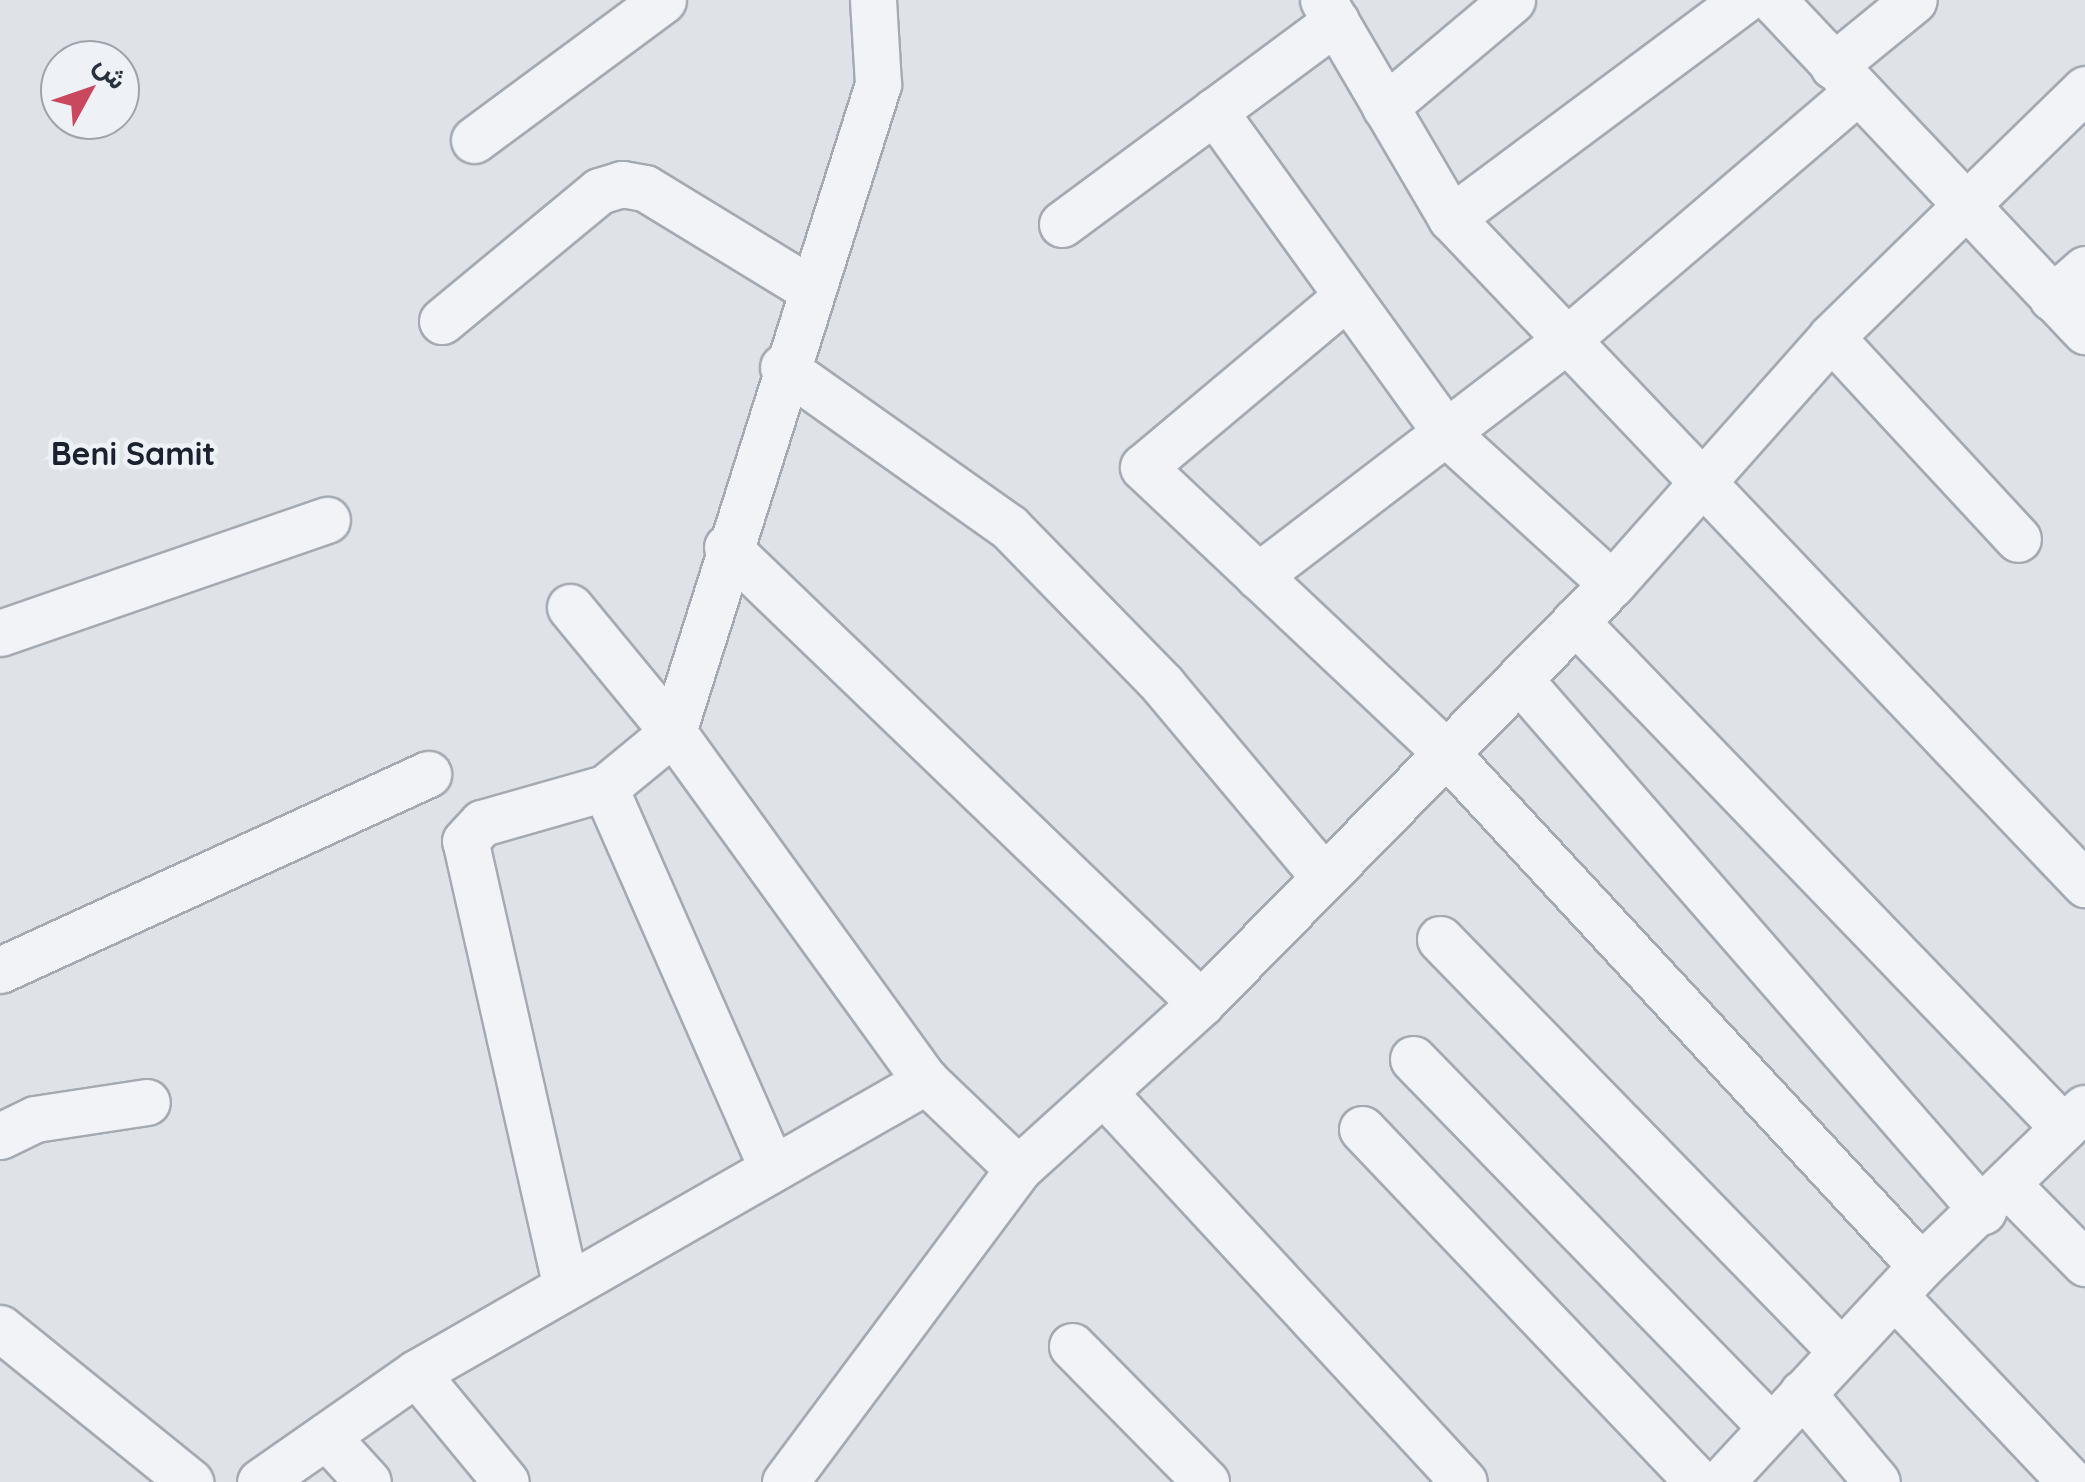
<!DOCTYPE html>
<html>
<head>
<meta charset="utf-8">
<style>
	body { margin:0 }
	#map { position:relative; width:2085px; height:1482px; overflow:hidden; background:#dfe3e8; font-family:Quicksand,Vazirmatn,sans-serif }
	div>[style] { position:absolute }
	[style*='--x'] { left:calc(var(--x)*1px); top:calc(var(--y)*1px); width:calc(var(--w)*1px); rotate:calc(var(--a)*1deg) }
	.roads { filter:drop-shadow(2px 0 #a5aab2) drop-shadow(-2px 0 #a5aab2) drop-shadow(0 2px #a5aab2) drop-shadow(0 -2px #a5aab2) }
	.minor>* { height:45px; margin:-22.5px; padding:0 22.5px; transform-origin:22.5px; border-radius:22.5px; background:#f2f3f6 }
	span { translate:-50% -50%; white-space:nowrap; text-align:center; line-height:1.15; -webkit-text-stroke:9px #eef1f5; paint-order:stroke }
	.quarter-label { font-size:32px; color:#1b222f; font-weight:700 }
	.north { position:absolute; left:40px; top:40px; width:100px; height:100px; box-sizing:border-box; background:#eef1f5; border:2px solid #9fa4ac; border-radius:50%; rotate:50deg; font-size:28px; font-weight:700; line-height:40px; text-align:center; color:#29313e }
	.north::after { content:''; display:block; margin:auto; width:35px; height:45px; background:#c9485e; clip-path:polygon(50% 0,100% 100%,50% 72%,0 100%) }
</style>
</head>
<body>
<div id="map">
	<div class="roads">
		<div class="minor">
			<i style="--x:1323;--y:0;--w:253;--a:59.6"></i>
			<i style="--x:1451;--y:218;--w:920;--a:46.41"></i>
			<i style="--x:1773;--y:0;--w:455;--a:46.7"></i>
			<i style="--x:1833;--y:66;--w:104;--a:-39.2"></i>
			<i style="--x:1385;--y:107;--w:166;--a:-40.1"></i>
			<i style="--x:1214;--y:111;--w:397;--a:54.2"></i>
			<i style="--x:1446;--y:433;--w:224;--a:42.3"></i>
			<i style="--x:474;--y:140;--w:235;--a:-36.5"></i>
			<i style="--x:1451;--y:218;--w:365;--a:-36.7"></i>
			<i style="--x:1062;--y:224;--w:341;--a:-36.5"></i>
			<i style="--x:1347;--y:296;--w:266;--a:140"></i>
			<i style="--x:1143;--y:467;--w:417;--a:43.3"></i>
			<i style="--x:1446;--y:753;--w:699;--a:47.2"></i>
			<i style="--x:2052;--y:298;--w:44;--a:-41.3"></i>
			<i style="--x:442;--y:321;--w:204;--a:-39.6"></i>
			<i style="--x:599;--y:191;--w:24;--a:-17"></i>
			<i style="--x:622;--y:184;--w:23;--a:10"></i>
			<i style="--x:645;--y:188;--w:190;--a:31.4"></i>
			<i style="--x:1831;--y:337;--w:275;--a:47.2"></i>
			<i style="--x:783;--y:367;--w:277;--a:35.3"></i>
			<i style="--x:1009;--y:527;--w:219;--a:45.7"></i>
			<i style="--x:1162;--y:684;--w:252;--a:50"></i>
			<i style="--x:727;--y:547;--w:658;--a:43.89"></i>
			<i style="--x:1258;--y:576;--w:385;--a:-37.4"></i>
			<i style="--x:1564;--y:342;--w:384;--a:-40.5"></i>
			<i style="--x:570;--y:607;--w:162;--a:50.5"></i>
			<i style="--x:673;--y:732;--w:431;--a:54.1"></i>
			<i style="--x:926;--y:1081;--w:127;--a:43.7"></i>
			<i style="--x:1575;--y:621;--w:704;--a:46.04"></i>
			<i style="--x:0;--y:633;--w:346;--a:-19.1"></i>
			<i style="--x:1519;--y:679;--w:706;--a:48.91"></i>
			<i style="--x:605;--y:788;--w:414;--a:66.3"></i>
			<i style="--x:1440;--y:939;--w:575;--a:45.78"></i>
			<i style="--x:0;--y:970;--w:471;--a:-24.6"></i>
			<i style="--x:1413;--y:1059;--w:513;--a:45.79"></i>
			<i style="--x:1103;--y:1092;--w:531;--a:47.21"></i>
			<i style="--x:1362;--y:1129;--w:487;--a:46.4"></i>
			<i style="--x:0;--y:1136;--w:39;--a:-26"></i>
			<i style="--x:35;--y:1119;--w:113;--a:-8.6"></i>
			<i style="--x:2008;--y:1185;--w:110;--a:45.4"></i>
			<i style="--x:565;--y:1283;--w:453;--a:-102.7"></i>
			<i style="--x:465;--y:841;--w:25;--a:-47"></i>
			<i style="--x:482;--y:823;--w:128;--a:-15.9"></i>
			<i style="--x:605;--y:788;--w:88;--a:-39.5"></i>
			<i style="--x:673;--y:732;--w:680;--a:-72.44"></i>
			<i style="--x:878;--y:84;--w:84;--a:-93.4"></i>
			<i style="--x:1894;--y:1295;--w:257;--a:46.6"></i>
			<i style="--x:0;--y:1328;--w:245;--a:39"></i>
			<i style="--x:1072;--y:1346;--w:191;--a:45.4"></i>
			<i style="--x:416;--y:1373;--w:141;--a:50.5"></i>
			<i style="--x:1802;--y:1393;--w:116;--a:49.9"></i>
			<i style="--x:326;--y:1436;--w:62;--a:47.6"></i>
			<i style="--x:260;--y:1482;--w:190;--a:-34.9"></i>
			<i style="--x:416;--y:1373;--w:588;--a:-29.79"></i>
			<i style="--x:785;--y:1482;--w:390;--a:-53.3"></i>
			<i style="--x:1018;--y:1169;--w:247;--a:-42.2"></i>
			<i style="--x:1201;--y:1003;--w:587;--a:-45.55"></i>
			<i style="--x:1612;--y:584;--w:330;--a:-48.4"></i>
			<i style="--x:1831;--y:337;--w:355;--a:-44.3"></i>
			<i style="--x:1721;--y:1482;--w:294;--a:-47.2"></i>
			<i style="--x:1921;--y:1266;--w:227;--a:-44.1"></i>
		</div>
	</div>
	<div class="quarter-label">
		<span style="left:133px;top:453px">Beni Samit</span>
	</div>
	<div class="north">ش</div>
</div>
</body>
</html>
